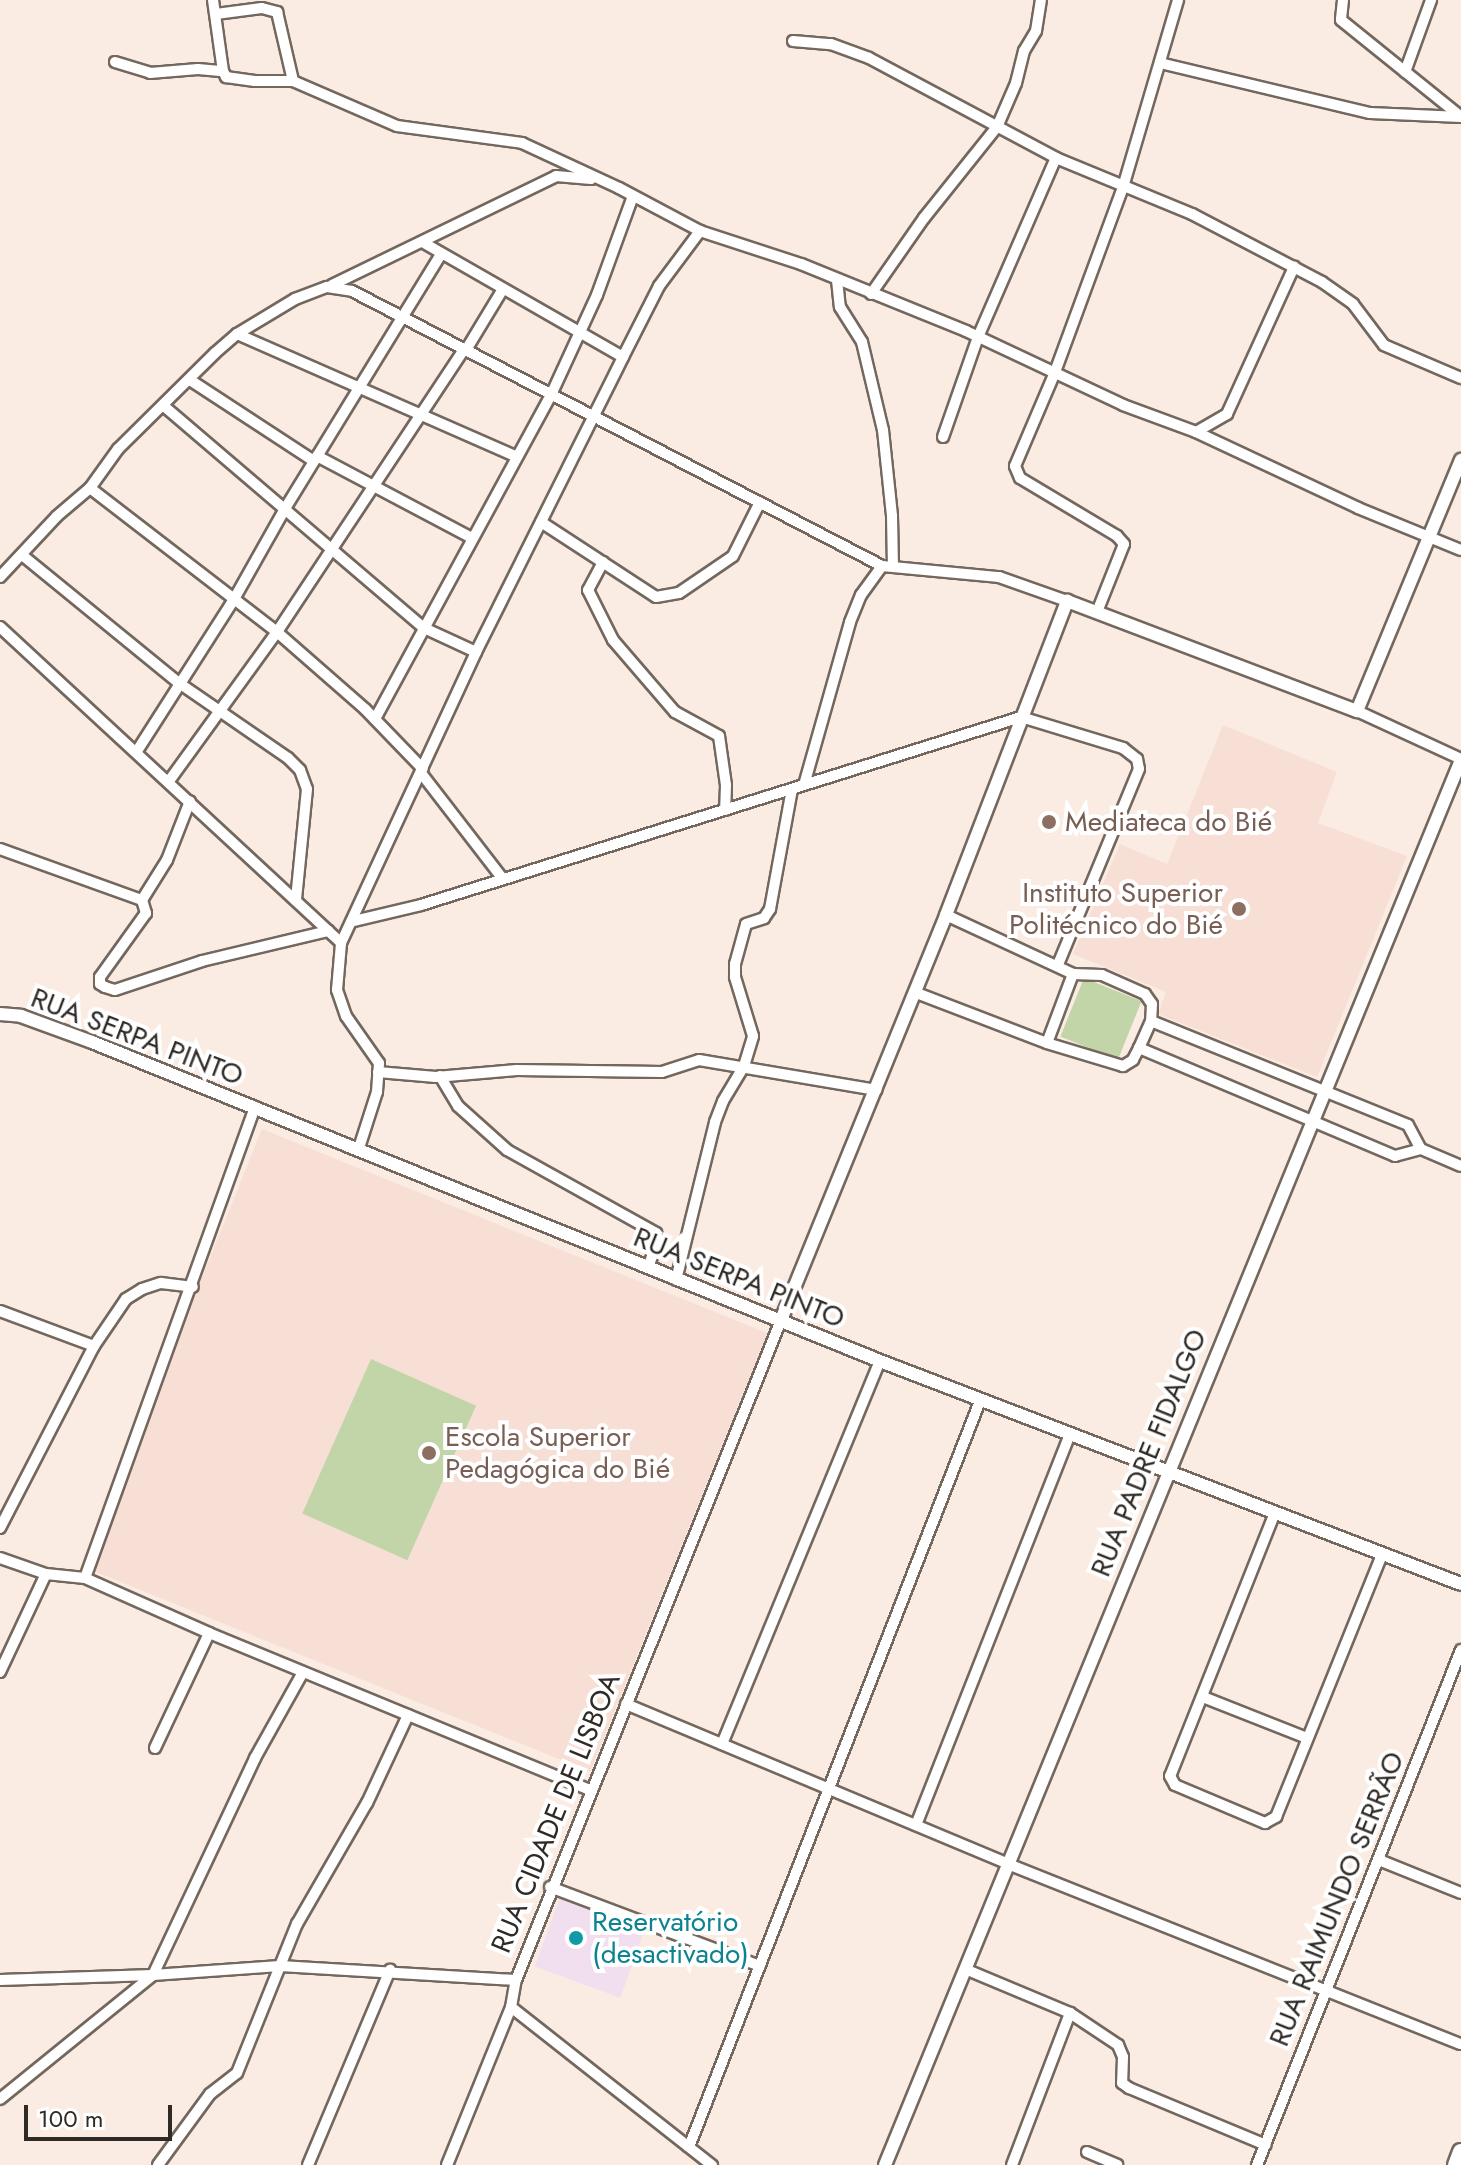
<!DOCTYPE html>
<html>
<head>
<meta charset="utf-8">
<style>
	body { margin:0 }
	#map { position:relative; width:1461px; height:2165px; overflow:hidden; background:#faece2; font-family:Jost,sans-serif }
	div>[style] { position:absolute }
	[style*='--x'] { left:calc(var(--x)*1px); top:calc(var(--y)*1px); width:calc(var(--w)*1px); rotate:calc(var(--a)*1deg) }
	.commercial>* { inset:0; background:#f1dff0; transform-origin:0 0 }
	.education>* { inset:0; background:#f8dfd6; transform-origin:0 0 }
	.green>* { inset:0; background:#c1d5a9; transform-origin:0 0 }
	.roads { filter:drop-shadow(2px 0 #73675e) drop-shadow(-2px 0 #73675e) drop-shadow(0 2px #73675e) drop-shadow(0 -2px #73675e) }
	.minor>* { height:10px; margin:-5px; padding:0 5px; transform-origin:5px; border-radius:5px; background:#fff }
	.tertiary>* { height:12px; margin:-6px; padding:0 6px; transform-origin:6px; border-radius:6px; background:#fff }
	.primary>* { height:16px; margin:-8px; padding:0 8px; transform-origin:8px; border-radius:8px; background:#fff }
	.dots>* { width:22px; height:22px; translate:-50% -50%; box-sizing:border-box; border:4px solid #fff; border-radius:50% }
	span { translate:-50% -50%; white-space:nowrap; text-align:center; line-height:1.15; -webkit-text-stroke:8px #fff; paint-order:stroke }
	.education-label { font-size:28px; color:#785e54 }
	.left { translate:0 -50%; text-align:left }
	.right { translate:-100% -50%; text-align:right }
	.street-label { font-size:28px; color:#2f2a26 }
	.culture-label { font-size:28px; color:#0d838f }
	.scale { position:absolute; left:24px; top:2105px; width:148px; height:36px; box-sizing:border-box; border:4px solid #2f2a26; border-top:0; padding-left:10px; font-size:24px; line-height:28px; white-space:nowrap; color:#2f2a26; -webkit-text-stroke:6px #fff; paint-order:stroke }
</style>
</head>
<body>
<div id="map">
	<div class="commercial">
		<i style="left:560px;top:1897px;width:91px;height:74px;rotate:20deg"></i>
	</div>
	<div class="education">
		<i style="clip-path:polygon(1223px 725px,1337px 772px,1318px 823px,1407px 856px,1317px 1077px,1158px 1014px,1166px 992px,1073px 954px,1120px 844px,1167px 864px)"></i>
		<i style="left:262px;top:1129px;width:545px;height:473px;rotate:22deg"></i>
	</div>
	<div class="green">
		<i style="left:1084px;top:978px;width:62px;height:63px;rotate:22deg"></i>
		<i style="left:371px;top:1359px;width:115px;height:169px;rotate:24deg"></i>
	</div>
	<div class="roads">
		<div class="minor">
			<i style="--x:213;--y:0;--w:72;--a:82"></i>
			<i style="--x:1343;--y:0;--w:20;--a:96"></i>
			<i style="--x:1341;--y:20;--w:154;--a:38.9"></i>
			<i style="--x:216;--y:14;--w:46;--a:-7.4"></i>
			<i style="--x:262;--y:8;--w:16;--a:15"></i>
			<i style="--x:277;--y:12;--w:71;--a:76.9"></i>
			<i style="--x:793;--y:41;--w:38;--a:5"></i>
			<i style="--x:831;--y:44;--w:40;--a:20.2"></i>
			<i style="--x:869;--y:58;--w:212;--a:28.1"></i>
			<i style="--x:1056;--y:158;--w:147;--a:22.4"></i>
			<i style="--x:1192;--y:214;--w:147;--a:27.6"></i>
			<i style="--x:1322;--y:282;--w:38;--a:35"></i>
			<i style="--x:1353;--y:304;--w:51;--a:52.9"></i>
			<i style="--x:1384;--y:345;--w:84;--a:23.2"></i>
			<i style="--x:115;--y:62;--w:37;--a:17"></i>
			<i style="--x:150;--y:73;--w:48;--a:-4.8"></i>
			<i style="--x:198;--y:69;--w:25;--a:5"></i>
			<i style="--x:223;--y:71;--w:7;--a:63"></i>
			<i style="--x:226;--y:77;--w:29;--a:8"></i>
			<i style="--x:255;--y:81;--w:38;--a:0"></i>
			<i style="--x:293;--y:81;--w:113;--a:23.4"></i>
			<i style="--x:397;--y:126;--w:126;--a:7.7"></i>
			<i style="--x:522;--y:143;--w:107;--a:24.9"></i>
			<i style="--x:619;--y:188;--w:92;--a:28"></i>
			<i style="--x:700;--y:231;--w:106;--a:18.1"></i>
			<i style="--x:801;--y:264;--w:178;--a:22.1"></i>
			<i style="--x:966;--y:331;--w:174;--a:25.2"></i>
			<i style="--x:1123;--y:405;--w:78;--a:20.3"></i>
			<i style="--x:1196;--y:432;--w:36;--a:-30"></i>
			<i style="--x:1227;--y:414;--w:162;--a:-65.5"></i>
			<i style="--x:1160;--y:63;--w:216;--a:13.4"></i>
			<i style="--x:1370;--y:113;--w:91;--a:2.5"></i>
			<i style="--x:1405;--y:72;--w:77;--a:-70.1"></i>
			<i style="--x:424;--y:243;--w:229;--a:29.8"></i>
			<i style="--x:837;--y:280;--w:27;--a:84"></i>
			<i style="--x:840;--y:307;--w:41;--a:57.8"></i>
			<i style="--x:862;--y:342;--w:90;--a:76.6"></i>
			<i style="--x:883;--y:430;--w:86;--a:84"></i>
			<i style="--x:892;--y:516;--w:50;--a:88.9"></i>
			<i style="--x:332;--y:285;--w:249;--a:-25.9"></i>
			<i style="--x:556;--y:176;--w:35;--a:5"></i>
			<i style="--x:871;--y:294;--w:93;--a:-55.1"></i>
			<i style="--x:924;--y:218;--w:117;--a:-51.3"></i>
			<i style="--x:997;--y:127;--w:48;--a:-66.6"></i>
			<i style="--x:1016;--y:83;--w:33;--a:-76"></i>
			<i style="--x:1024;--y:51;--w:23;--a:-59"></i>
			<i style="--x:1036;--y:31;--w:31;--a:-81"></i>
			<i style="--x:237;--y:334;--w:304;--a:23.7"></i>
			<i style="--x:466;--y:350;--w:71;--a:-58.8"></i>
			<i style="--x:190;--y:380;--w:148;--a:33.2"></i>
			<i style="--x:165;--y:407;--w:340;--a:40.5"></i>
			<i style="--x:424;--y:628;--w:57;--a:24.8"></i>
			<i style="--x:1196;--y:432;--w:179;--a:25.1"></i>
			<i style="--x:1358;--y:508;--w:111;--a:22.2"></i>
			<i style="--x:943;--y:437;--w:106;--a:-70.7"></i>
			<i style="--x:978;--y:337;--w:195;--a:-66.5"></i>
			<i style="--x:317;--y:456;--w:175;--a:27.9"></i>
			<i style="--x:90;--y:488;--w:236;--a:37.6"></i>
			<i style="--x:277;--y:632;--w:117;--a:41.2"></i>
			<i style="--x:365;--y:709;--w:83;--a:46"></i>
			<i style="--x:541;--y:522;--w:137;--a:33.1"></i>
			<i style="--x:656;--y:597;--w:23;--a:-10"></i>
			<i style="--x:679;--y:593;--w:65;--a:-34.4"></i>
			<i style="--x:733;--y:556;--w:60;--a:-63.4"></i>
			<i style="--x:22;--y:555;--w:203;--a:39.2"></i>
			<i style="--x:179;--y:683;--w:132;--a:34.5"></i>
			<i style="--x:288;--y:758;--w:17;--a:45"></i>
			<i style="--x:300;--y:770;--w:20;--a:70"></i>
			<i style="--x:307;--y:789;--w:112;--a:95.7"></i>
			<i style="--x:603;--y:562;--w:32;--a:118"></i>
			<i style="--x:588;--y:590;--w:56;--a:63.4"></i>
			<i style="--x:613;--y:640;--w:95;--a:49.3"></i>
			<i style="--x:675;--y:712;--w:50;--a:28.6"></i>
			<i style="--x:719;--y:736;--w:49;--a:81.9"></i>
			<i style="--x:726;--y:785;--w:25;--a:92"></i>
			<i style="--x:0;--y:577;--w:83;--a:-46.9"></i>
			<i style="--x:57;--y:516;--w:43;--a:-40.3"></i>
			<i style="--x:90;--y:488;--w:48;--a:-54.3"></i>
			<i style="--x:118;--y:449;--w:136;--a:-44.7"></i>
			<i style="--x:215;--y:353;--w:29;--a:-41"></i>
			<i style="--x:237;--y:334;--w:68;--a:-31.1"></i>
			<i style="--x:295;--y:299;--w:34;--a:-21"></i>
			<i style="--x:327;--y:287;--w:25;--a:9"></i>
			<i style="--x:352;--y:291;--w:597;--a:27.42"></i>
			<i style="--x:1097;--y:612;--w:73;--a:-68.3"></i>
			<i style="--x:1124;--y:544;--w:11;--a:-131"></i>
			<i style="--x:1117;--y:536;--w:113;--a:-149.1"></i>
			<i style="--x:1020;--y:478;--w:13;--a:-113"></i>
			<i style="--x:1015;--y:466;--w:102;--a:-66.9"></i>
			<i style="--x:1055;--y:372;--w:197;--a:-69.8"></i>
			<i style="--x:1123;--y:187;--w:195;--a:-73.6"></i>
			<i style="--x:0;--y:627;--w:465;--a:42.8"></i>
			<i style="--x:1357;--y:711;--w:115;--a:24.8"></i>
			<i style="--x:375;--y:719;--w:369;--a:-61.5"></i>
			<i style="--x:551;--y:395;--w:110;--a:-65.3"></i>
			<i style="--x:597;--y:295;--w:105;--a:-70"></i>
			<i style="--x:137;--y:751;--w:178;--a:-57.4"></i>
			<i style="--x:233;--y:601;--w:108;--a:-60.6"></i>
			<i style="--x:286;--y:507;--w:297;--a:-58.5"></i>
			<i style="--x:421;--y:773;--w:134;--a:52.3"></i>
			<i style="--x:169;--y:781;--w:184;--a:-54.1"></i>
			<i style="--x:277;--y:632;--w:339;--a:-56.5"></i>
			<i style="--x:804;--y:785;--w:169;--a:-74.2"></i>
			<i style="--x:850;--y:622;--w:29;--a:-68"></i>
			<i style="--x:861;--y:595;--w:36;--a:-54"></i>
			<i style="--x:882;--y:566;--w:118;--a:5.4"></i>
			<i style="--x:999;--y:577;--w:72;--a:19.4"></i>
			<i style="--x:0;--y:849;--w:151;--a:19.8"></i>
			<i style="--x:142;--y:900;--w:14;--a:73"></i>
			<i style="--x:146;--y:913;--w:79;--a:125.7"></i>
			<i style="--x:100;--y:977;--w:7;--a:90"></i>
			<i style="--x:100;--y:984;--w:6;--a:31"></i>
			<i style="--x:105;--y:987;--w:10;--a:17"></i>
			<i style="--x:115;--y:990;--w:92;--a:-18.4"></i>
			<i style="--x:202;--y:961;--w:130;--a:-13.4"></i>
			<i style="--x:142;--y:900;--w:47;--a:-58"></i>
			<i style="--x:167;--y:860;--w:63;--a:-68.7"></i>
			<i style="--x:946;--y:915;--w:140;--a:24.9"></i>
			<i style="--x:354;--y:921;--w:69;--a:-13.4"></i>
			<i style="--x:421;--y:905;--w:629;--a:-17.4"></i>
			<i style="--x:1021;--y:717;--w:107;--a:16.9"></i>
			<i style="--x:1123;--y:748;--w:18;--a:38"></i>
			<i style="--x:1137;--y:759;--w:10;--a:79"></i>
			<i style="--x:1139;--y:769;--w:212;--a:112.5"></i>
			<i style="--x:1073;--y:974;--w:29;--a:2"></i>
			<i style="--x:1102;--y:975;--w:47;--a:23.8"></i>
			<i style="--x:1145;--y:994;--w:12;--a:55"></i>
			<i style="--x:1152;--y:1004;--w:17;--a:93"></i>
			<i style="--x:1151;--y:1021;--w:277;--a:22"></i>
			<i style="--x:1408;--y:1125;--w:27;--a:62"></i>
			<i style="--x:1421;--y:1149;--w:27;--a:165"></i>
			<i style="--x:1395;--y:1156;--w:278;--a:-157.1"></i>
			<i style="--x:1139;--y:1048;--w:13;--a:117"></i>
			<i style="--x:1133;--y:1060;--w:12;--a:149"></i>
			<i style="--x:1123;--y:1066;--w:79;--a:-163.2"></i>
			<i style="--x:1047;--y:1043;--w:74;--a:-69.4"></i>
			<i style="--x:914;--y:992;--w:142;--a:21"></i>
			<i style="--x:1139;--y:1048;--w:30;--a:-66"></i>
			<i style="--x:378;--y:1072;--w:58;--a:4.9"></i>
			<i style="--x:436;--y:1077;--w:81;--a:-4.9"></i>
			<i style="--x:517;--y:1070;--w:145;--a:0.8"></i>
			<i style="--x:662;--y:1072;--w:39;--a:-18"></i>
			<i style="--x:699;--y:1060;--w:180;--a:9.6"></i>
			<i style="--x:440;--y:1076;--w:35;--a:59"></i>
			<i style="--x:458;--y:1106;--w:66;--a:41.9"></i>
			<i style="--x:507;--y:1150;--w:171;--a:29.1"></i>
			<i style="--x:656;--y:1233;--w:8;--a:76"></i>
			<i style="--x:658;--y:1241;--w:28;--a:111"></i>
			<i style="--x:359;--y:1148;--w:59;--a:-72.2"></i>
			<i style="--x:377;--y:1092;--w:29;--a:-86"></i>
			<i style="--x:379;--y:1063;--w:57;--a:-125.1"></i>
			<i style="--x:346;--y:1016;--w:28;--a:-109"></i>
			<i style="--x:337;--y:990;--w:47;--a:-85.1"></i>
			<i style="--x:341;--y:943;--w:321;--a:-65.1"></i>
			<i style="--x:476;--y:652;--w:330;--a:-63.5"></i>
			<i style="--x:623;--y:357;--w:80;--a:-63.1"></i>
			<i style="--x:659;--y:286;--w:69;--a:-53.3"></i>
			<i style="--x:1421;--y:1149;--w:43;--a:23"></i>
			<i style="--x:676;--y:1280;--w:163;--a:-76.1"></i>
			<i style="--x:715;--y:1122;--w:22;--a:-69"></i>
			<i style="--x:723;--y:1101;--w:41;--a:-59"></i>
			<i style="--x:744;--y:1066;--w:31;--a:-73"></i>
			<i style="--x:753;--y:1036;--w:62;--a:-107"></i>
			<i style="--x:735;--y:977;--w:13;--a:-90"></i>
			<i style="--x:735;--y:964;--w:41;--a:-74.6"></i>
			<i style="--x:746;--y:924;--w:19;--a:-18"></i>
			<i style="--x:764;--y:918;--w:11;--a:-56"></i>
			<i style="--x:770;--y:909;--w:122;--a:-79.6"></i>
			<i style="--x:0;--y:1311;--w:100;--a:20.4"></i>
			<i style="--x:1274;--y:1515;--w:281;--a:111.7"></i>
			<i style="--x:1170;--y:1776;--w:10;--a:61"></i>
			<i style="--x:1175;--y:1785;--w:98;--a:22.9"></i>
			<i style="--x:1265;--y:1823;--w:13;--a:-29"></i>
			<i style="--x:1276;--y:1817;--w:283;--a:-68"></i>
			<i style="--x:0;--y:1528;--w:205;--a:-62.7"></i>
			<i style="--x:94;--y:1346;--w:57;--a:-55.8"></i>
			<i style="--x:126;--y:1299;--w:19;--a:-32"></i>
			<i style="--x:142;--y:1289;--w:20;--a:-18"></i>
			<i style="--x:161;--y:1283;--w:32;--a:7"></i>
			<i style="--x:0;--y:1558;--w:49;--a:19.2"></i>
			<i style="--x:46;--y:1574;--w:39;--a:6"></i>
			<i style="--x:85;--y:1578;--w:136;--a:23.9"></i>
			<i style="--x:209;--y:1633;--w:411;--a:22.4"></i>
			<i style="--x:85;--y:1578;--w:501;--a:-70.15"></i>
			<i style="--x:0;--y:1672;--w:108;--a:-64.9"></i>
			<i style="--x:1203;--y:1697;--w:112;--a:21.5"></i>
			<i style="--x:626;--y:1704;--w:414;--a:22.7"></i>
			<i style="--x:1008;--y:1864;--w:487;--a:21.7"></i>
			<i style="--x:722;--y:1744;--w:414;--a:-67.6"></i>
			<i style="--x:155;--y:1748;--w:127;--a:-64.8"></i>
			<i style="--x:916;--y:1825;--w:419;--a:-68.5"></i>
			<i style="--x:1379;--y:1860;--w:88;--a:21.9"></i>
			<i style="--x:550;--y:1887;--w:224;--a:20.6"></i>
			<i style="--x:965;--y:1969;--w:114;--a:22.7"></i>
			<i style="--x:1070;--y:2013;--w:58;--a:33.7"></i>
			<i style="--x:1118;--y:2045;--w:13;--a:67"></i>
			<i style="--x:1123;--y:2057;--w:26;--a:92"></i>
			<i style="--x:1122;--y:2083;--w:9;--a:36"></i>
			<i style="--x:1129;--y:2088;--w:148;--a:22.6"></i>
			<i style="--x:0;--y:1980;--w:153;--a:-1.9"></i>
			<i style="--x:153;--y:1975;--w:127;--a:-4.1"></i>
			<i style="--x:280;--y:1966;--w:236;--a:3.4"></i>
			<i style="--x:516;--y:1980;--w:711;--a:-68.12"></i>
			<i style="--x:511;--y:2007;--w:256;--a:38.2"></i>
			<i style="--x:0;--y:2099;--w:197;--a:-39"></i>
			<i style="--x:153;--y:1975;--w:240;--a:-64.8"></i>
			<i style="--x:255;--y:1758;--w:98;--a:-60.8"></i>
			<i style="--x:689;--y:2147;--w:801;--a:-68.69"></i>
			<i style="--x:1087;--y:2152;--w:33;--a:23"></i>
			<i style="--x:158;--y:2165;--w:88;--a:-53.8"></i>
			<i style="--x:210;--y:2094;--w:34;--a:-38"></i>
			<i style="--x:237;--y:2073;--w:161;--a:-68.1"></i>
			<i style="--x:297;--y:1924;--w:140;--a:-60"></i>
			<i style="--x:367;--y:1803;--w:97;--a:-65"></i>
			<i style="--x:308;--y:2165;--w:212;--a:-67.2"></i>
			<i style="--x:447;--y:2165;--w:170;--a:-67.9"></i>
			<i style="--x:511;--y:2007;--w:27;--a:-80"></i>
			<i style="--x:1012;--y:2165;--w:163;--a:-69.1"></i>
			<i style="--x:1257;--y:2165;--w:554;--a:-68.39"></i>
		</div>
		<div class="tertiary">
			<i style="--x:0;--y:1014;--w:21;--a:5"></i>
			<i style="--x:21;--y:1016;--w:76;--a:20.1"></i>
			<i style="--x:92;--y:1042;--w:850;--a:22.04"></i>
			<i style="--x:880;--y:1361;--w:622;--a:21"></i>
			<i style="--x:781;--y:1320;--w:437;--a:-67.8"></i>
			<i style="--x:946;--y:915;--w:337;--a:-68.9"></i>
			<i style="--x:1067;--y:601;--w:310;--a:20.8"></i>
			<i style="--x:1357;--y:711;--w:272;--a:-67.5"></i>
			<i style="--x:885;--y:2165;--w:1518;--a:-67.71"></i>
		</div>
		<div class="primary">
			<i style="--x:1456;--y:2165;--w:14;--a:-69"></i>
		</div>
	</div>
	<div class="dots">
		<i style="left:1049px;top:822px;background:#8d6e63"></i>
		<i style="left:1239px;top:909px;background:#8d6e63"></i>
		<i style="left:429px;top:1453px;background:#8d6e63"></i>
		<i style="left:576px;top:1938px;background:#0f9aa8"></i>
	</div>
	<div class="education-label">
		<span class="left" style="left:1065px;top:822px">Mediateca do Bié</span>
		<span class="right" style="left:1223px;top:909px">Instituto Superior<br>Politécnico do Bié</span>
		<span class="left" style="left:445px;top:1453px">Escola Superior<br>Pedagógica do Bié</span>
	</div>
	<div class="street-label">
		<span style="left:137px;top:1037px;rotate:21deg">RUA SERPA PINTO</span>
		<span style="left:739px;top:1278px;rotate:22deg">RUA SERPA PINTO</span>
		<span style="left:1149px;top:1453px;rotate:-68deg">RUA PADRE FIDALGO</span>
		<span style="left:556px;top:1813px;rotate:-68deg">RUA CIDADE DE LISBOA</span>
		<span style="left:1337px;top:1899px;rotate:-68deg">RUA RAIMUNDO SERRÃO</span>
	</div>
	<div class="culture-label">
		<span class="left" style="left:592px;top:1938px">Reservatório<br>(desactivado)</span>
	</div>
	<div class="scale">100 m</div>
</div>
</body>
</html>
